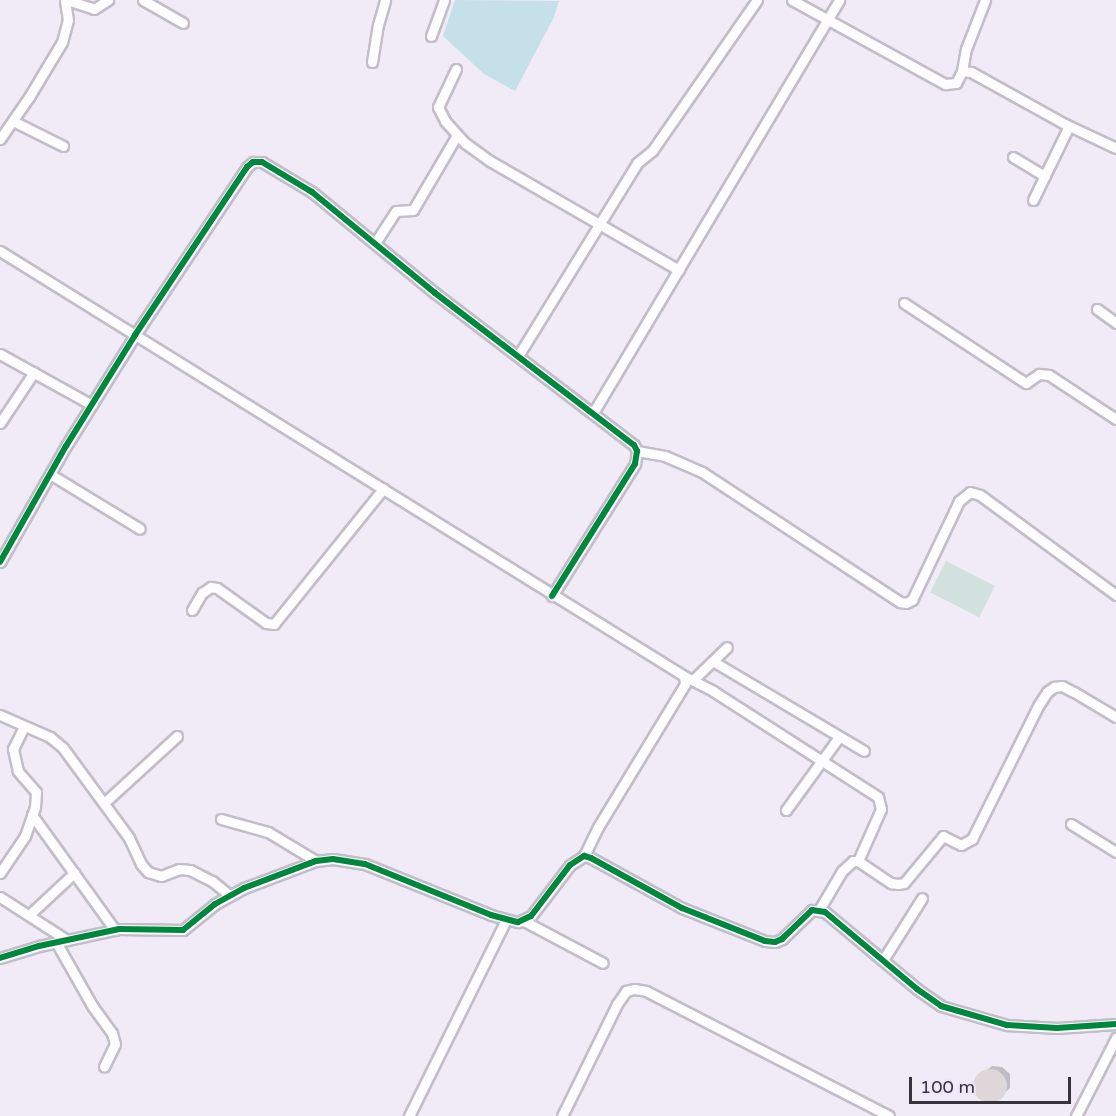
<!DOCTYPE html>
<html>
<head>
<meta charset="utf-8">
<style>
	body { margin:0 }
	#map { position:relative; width:1116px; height:1116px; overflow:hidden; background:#f1eaf7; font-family:"Varela Round",sans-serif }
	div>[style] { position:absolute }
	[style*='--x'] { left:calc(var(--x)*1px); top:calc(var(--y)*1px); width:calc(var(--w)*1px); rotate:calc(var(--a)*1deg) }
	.green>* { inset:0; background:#d2e1de; transform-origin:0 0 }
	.water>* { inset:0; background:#c6e0ea }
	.shadow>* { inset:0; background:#0003 }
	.building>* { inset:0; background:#dfd6d9 }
	.round { border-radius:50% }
	.roads { filter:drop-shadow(2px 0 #c3bdc9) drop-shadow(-2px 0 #c3bdc9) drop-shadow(0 2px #c3bdc9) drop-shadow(0 -2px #c3bdc9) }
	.street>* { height:9px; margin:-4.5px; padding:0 4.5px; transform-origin:4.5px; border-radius:4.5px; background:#fdfcfe }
	.cycleway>* { height:6px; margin:-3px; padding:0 3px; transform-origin:3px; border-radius:3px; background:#00873e }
	span { translate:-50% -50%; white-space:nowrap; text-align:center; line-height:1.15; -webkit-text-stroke:4.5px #f1e5fc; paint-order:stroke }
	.scale { position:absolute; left:909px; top:1077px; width:162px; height:27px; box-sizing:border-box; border:3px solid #38323c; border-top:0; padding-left:8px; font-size:18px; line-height:21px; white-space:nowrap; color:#38323c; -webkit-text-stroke:4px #f1e5fc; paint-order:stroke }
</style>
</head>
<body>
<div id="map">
	<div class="green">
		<i style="left:946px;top:561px;width:55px;height:35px;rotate:27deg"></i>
	</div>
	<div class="water">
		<i style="clip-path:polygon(455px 0,559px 1px,554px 17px,515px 91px,484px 74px,443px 36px)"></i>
	</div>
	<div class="shadow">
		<i style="clip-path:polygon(992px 1066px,1002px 1067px,1010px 1074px,1010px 1088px,997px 1100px,983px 1100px,976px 1092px,978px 1077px)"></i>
	</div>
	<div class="building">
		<i class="round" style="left:973px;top:1069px;width:34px;height:34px"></i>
	</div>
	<div class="roads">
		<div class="street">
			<i style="--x:67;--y:0;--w:28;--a:18"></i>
			<i style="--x:94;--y:9;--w:17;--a:-33"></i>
			<i style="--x:143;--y:0;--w:46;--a:29.9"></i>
			<i style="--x:792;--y:0;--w:175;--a:28.8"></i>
			<i style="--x:945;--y:84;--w:11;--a:-5"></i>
			<i style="--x:956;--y:83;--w:13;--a:-63"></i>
			<i style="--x:962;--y:71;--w:9;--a:6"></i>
			<i style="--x:971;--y:72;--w:107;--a:29"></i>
			<i style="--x:1065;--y:124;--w:56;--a:25.2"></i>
			<i style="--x:431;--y:36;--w:38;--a:-70"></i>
			<i style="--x:372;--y:62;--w:37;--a:-81"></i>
			<i style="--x:378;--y:25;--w:26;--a:-74"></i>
			<i style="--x:456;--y:69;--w:42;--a:115.3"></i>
			<i style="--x:438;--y:107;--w:16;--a:63"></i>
			<i style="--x:445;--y:121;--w:30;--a:48"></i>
			<i style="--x:465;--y:143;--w:31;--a:36"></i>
			<i style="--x:490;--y:161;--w:218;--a:30"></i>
			<i style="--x:962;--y:71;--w:22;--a:-80"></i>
			<i style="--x:966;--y:49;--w:53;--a:-68.8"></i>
			<i style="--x:13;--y:121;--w:56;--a:26.6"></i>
			<i style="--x:0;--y:139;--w:51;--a:-55.4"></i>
			<i style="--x:29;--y:97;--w:64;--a:-59"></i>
			<i style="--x:62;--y:42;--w:23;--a:-75"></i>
			<i style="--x:68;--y:20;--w:20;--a:-99"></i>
			<i style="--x:1013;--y:157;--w:37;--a:31"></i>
			<i style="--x:1033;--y:200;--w:82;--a:-64.1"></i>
			<i style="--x:375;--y:243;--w:38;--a:-57"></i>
			<i style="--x:396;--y:211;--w:17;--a:-3"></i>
			<i style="--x:413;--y:210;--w:87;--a:-59.6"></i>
			<i style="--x:0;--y:251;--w:805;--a:31.85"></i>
			<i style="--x:684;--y:676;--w:8;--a:83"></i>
			<i style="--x:685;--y:684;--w:167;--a:121.3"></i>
			<i style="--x:598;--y:827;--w:32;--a:116"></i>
			<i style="--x:904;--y:303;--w:146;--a:33.3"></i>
			<i style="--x:1026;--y:383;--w:16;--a:-35"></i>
			<i style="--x:1039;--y:374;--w:10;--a:6"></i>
			<i style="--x:1049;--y:375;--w:80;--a:33.3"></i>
			<i style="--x:1097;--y:309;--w:24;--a:36"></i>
			<i style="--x:0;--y:354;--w:105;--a:29"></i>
			<i style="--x:518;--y:356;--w:227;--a:-58.3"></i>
			<i style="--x:637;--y:163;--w:19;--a:-39"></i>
			<i style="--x:652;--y:151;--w:184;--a:-55.2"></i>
			<i style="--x:593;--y:413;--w:481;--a:-59.2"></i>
			<i style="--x:0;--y:423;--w:61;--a:-56.3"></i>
			<i style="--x:637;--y:451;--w:28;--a:10"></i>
			<i style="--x:665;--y:456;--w:40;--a:23.4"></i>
			<i style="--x:702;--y:472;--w:237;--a:33.3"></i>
			<i style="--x:900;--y:602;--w:6;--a:9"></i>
			<i style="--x:906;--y:603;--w:7;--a:-27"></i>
			<i style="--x:912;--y:600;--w:110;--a:-64.6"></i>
			<i style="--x:959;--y:501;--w:14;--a:-39"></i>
			<i style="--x:970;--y:492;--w:10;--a:17"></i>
			<i style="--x:980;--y:495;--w:169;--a:36.3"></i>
			<i style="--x:50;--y:474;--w:105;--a:31.4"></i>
			<i style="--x:0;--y:562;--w:133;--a:-60.4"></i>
			<i style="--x:66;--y:446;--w:131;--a:-58.1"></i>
			<i style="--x:135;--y:335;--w:202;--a:-56.3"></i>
			<i style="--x:247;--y:167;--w:8;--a:-40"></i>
			<i style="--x:253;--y:162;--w:9;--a:0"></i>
			<i style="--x:262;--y:162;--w:58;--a:31"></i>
			<i style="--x:312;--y:192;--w:159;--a:39.4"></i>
			<i style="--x:435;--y:293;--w:250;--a:37.4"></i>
			<i style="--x:634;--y:445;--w:7;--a:63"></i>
			<i style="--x:637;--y:451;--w:13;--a:99"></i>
			<i style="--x:635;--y:464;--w:156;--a:122.2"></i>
			<i style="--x:192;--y:610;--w:20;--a:-60"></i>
			<i style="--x:202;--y:593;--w:11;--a:-34"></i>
			<i style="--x:211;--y:587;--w:6;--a:9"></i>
			<i style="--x:217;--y:588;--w:60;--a:35.5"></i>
			<i style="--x:266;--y:623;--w:8;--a:7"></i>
			<i style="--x:274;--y:624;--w:174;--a:-51.1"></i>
			<i style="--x:716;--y:663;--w:172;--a:30.7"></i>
			<i style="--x:684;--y:676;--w:33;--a:27"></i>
			<i style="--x:713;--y:691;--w:196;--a:32.7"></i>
			<i style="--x:878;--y:797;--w:12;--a:76"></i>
			<i style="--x:881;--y:809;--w:57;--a:113.9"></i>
			<i style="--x:693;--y:680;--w:47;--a:-44.1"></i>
			<i style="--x:0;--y:715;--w:55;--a:23.7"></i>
			<i style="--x:50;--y:737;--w:17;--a:40"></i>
			<i style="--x:63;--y:748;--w:112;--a:53.7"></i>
			<i style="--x:129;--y:838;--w:29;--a:65"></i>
			<i style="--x:141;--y:864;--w:11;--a:49"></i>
			<i style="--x:148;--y:872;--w:14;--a:17"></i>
			<i style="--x:161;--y:876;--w:19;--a:-21"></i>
			<i style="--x:179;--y:869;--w:11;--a:5"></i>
			<i style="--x:190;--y:870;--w:25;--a:27"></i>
			<i style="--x:212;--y:881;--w:22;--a:39"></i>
			<i style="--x:104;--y:803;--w:99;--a:-42.5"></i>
			<i style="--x:786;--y:810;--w:90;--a:-54"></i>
			<i style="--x:32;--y:815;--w:142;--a:54.2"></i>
			<i style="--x:221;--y:819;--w:49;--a:15.5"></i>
			<i style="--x:268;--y:832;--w:56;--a:31.1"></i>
			<i style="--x:1071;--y:824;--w:53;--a:31.9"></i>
			<i style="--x:0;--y:873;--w:45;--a:-56"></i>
			<i style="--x:25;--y:836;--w:31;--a:-71"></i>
			<i style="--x:35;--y:807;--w:15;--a:-86"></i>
			<i style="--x:36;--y:792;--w:28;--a:-131"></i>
			<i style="--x:18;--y:771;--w:23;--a:-103"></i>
			<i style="--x:13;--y:749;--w:25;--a:-64"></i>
			<i style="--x:0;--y:897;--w:80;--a:32.7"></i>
			<i style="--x:819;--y:910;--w:45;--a:-59.5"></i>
			<i style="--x:842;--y:871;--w:15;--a:-42"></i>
			<i style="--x:853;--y:861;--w:5;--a:0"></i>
			<i style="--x:858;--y:861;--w:40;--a:34"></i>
			<i style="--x:891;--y:883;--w:7;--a:8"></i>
			<i style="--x:898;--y:884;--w:6;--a:-9"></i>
			<i style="--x:904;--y:883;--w:61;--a:-50.3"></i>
			<i style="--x:943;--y:836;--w:20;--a:27"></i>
			<i style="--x:961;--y:845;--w:13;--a:-29"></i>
			<i style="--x:972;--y:839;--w:148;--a:-63.6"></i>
			<i style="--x:1038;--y:706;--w:17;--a:-57"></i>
			<i style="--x:1047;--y:692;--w:9;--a:-36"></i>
			<i style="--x:1054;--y:687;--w:8;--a:-7"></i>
			<i style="--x:1062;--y:686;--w:13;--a:27"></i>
			<i style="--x:1074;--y:692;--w:49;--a:30.8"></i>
			<i style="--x:29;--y:915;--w:62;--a:-43"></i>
			<i style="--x:524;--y:921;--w:89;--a:28"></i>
			<i style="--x:56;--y:942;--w:75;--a:60.4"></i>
			<i style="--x:93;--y:1007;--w:32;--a:54"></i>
			<i style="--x:112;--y:1033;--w:11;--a:75"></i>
			<i style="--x:115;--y:1044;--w:25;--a:116"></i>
			<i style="--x:0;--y:958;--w:41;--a:-17.1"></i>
			<i style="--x:39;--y:946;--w:82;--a:-12"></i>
			<i style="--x:119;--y:929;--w:64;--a:0.9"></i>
			<i style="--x:183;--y:930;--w:41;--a:-39.1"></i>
			<i style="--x:215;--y:904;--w:33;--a:-29"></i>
			<i style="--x:244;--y:888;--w:77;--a:-20.6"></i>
			<i style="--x:316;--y:861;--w:17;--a:-7"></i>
			<i style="--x:333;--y:859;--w:32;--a:9"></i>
			<i style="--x:365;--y:864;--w:136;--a:22"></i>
			<i style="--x:491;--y:915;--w:28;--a:15"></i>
			<i style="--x:518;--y:922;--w:14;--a:-25"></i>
			<i style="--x:531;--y:916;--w:64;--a:-52.6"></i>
			<i style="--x:570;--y:865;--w:17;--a:-33"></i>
			<i style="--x:584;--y:856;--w:7;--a:16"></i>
			<i style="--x:591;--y:858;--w:104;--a:28.8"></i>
			<i style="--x:682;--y:908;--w:89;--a:21.7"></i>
			<i style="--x:765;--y:941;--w:10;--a:6"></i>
			<i style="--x:775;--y:942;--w:8;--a:-23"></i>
			<i style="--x:782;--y:939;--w:42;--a:-44"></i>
			<i style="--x:812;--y:910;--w:13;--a:9"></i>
			<i style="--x:825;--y:912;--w:120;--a:39.9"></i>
			<i style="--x:917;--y:989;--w:29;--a:35"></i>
			<i style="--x:941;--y:1006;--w:69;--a:16.1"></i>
			<i style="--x:1007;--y:1025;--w:50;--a:3.4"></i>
			<i style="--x:1057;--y:1028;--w:59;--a:-3.9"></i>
			<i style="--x:883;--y:960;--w:73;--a:-57.8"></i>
			<i style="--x:409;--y:1116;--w:219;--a:-63.7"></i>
			<i style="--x:562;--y:1116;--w:125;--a:-63.8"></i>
			<i style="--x:617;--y:1004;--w:16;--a:-55"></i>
			<i style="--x:626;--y:991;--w:9;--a:-13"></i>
			<i style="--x:635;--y:989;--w:11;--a:10"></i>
			<i style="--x:646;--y:991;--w:273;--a:27.2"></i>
			<i style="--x:1076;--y:1116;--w:88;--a:-62.9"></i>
		</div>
	</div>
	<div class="cycleway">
		<i style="--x:0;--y:562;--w:133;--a:-60.4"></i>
		<i style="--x:66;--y:446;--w:131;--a:-58.1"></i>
		<i style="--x:135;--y:335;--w:202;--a:-56.3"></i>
		<i style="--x:247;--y:167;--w:8;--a:-40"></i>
		<i style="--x:253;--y:162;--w:9;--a:0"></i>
		<i style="--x:262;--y:162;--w:58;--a:31"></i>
		<i style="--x:312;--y:192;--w:159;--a:39.4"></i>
		<i style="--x:435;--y:293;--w:250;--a:37.4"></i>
		<i style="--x:634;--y:445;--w:7;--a:63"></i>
		<i style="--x:637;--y:451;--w:13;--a:99"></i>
		<i style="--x:635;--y:464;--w:156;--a:122.2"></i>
		<i style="--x:0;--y:958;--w:41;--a:-17.1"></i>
		<i style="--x:39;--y:946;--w:82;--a:-12"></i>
		<i style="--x:119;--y:929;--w:64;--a:0.9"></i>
		<i style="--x:183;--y:930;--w:41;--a:-39.1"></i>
		<i style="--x:215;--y:904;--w:33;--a:-29"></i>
		<i style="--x:244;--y:888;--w:77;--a:-20.6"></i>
		<i style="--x:316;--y:861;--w:17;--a:-7"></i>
		<i style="--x:333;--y:859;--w:32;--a:9"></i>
		<i style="--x:365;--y:864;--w:136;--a:22"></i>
		<i style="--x:491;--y:915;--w:28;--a:15"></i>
		<i style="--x:518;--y:922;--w:14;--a:-25"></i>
		<i style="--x:531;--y:916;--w:64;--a:-52.6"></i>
		<i style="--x:570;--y:865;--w:17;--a:-33"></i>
		<i style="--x:584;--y:856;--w:7;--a:16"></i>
		<i style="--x:591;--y:858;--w:104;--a:28.8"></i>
		<i style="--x:682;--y:908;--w:89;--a:21.7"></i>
		<i style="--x:765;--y:941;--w:10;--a:6"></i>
		<i style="--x:775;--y:942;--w:8;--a:-23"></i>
		<i style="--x:782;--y:939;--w:42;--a:-44"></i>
		<i style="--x:812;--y:910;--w:13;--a:9"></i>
		<i style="--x:825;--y:912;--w:120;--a:39.9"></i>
		<i style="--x:917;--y:989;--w:29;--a:35"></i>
		<i style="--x:941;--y:1006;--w:69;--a:16.1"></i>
		<i style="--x:1007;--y:1025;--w:50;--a:3.4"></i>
		<i style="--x:1057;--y:1028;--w:59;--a:-3.9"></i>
	</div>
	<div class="scale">100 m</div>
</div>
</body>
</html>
